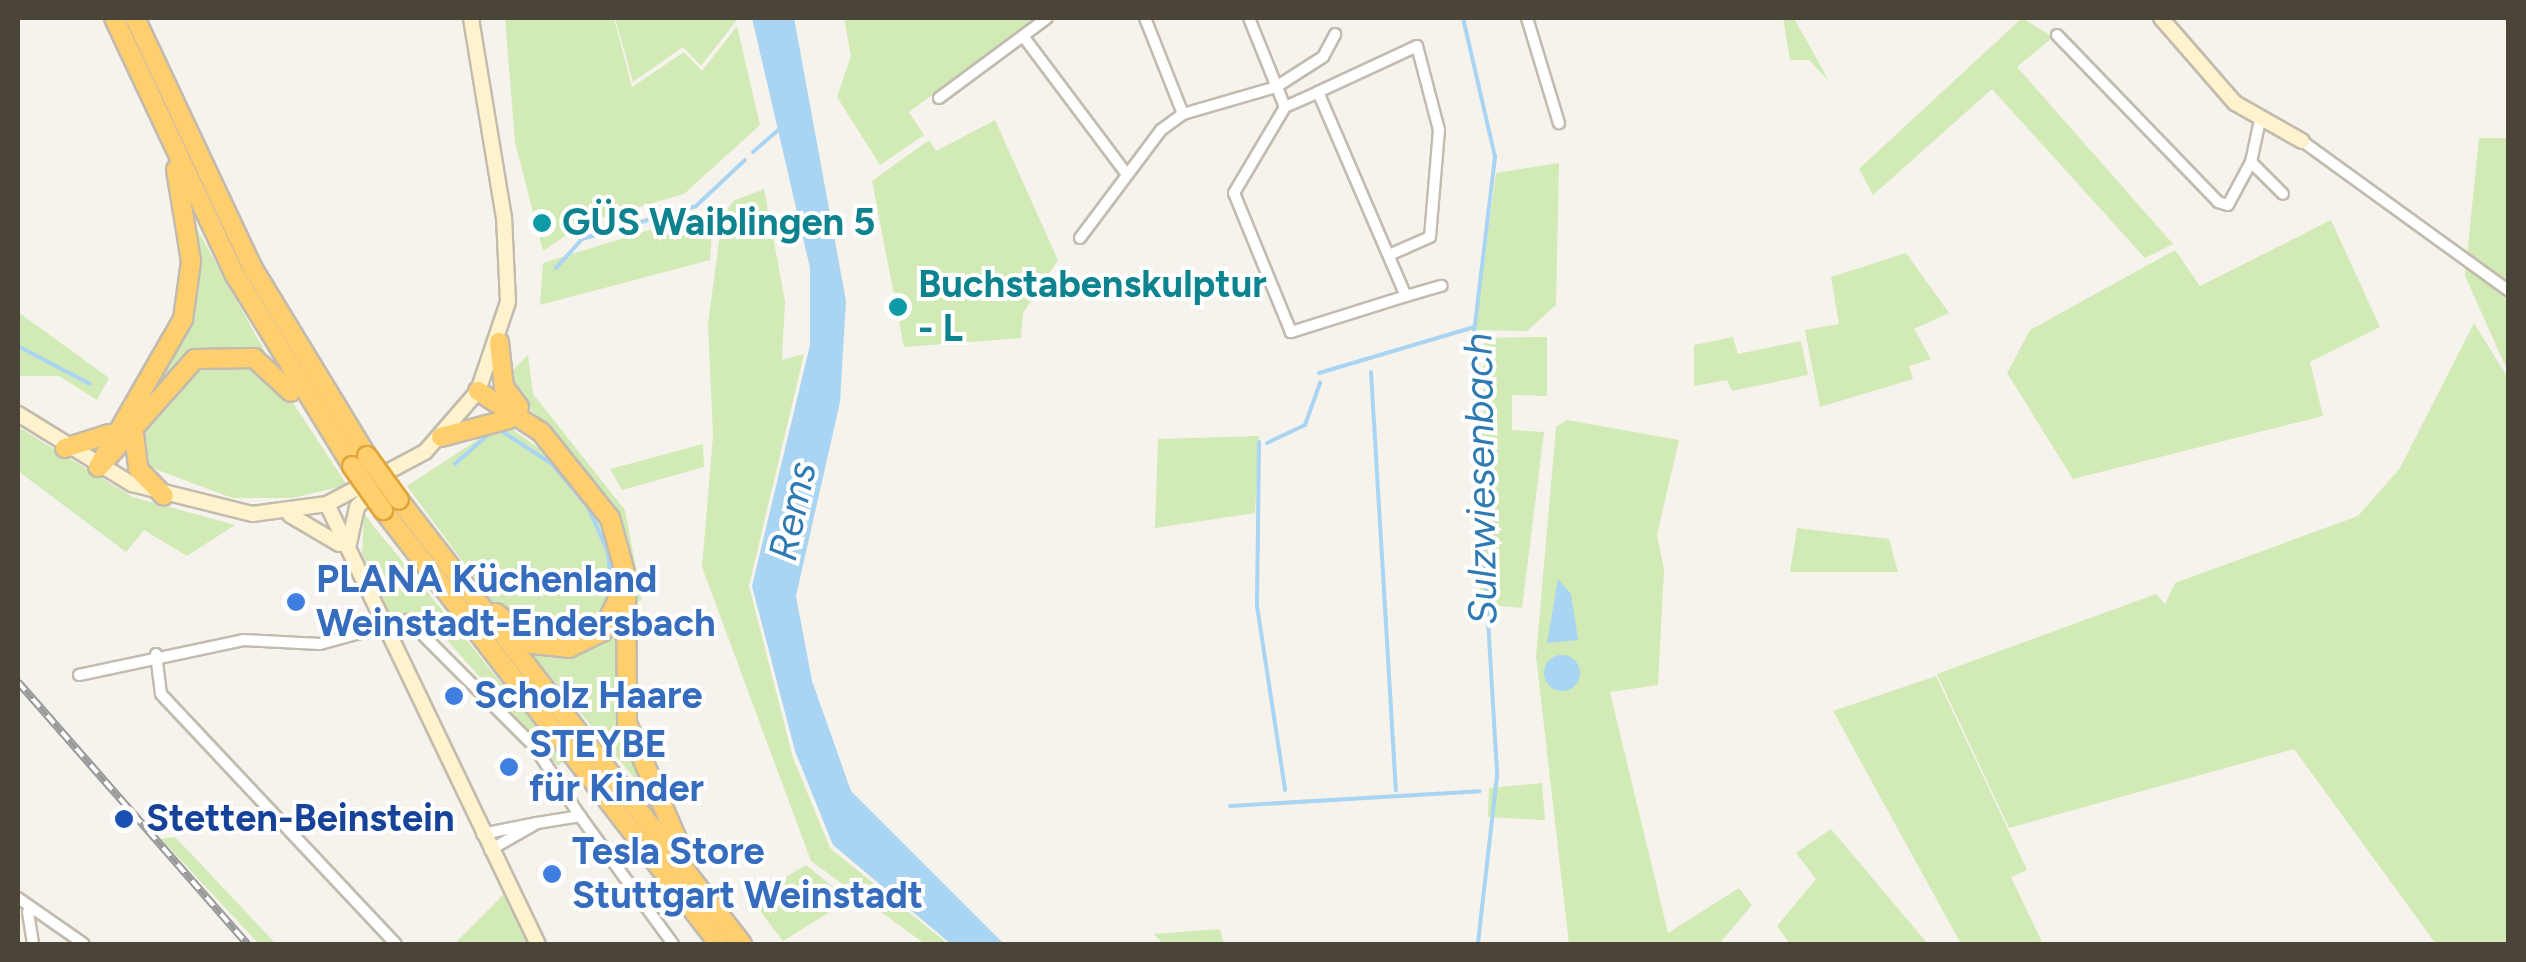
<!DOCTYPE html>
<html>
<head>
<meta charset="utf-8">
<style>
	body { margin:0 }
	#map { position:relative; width:2526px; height:962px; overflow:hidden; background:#f6f3ec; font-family:Figtree,sans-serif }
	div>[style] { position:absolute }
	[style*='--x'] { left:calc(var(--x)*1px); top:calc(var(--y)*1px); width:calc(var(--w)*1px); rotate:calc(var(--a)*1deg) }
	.green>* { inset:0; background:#d2eab5 }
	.water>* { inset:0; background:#a9d4f2 }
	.round { border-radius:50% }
	.stream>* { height:4px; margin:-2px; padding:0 2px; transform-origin:2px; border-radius:2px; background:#a9d4f2 }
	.roads { filter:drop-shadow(2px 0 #c2bbae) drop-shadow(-2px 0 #c2bbae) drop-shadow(0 2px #c2bbae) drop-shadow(0 -2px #c2bbae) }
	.street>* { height:10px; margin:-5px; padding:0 5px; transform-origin:5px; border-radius:5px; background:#fff }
	.secondary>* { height:14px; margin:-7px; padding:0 7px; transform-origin:7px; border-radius:7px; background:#fff3cd }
	.highway>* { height:18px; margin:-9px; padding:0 9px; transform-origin:9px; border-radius:9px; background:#ffcf6e }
	.rail>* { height:8px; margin-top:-4px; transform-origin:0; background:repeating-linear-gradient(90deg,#fff 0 11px,#9a9a9a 0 22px); box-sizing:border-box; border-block:2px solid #9a9a9a }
	.bridges { filter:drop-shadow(2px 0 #e0a43c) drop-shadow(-2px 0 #e0a43c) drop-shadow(0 2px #e0a43c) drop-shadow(0 -2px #e0a43c) }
	.highway-bridge>* { height:18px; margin:-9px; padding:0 9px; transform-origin:9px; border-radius:9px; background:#ffcf6e }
	.dots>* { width:28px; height:28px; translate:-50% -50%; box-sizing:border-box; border:5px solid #fff; border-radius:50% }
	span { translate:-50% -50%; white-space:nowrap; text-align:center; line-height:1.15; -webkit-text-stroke:8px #fff; paint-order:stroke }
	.culture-label { font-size:38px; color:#0d838f; font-weight:700 }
	.left { translate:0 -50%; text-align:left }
	.shop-label { font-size:38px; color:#366cbe; font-weight:700 }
	.transit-label { font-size:38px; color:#164399; font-weight:700 }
	.water-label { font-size:40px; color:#2e7ab2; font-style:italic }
	.frame { position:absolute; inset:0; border:20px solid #4b4439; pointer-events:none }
</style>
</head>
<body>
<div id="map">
	<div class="green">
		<i style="clip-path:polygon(505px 18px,614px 18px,632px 87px,684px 52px,702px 71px,737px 26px,760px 125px,684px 194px,586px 222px,543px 251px,515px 142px)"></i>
		<i style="clip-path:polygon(615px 18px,735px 18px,736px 21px,701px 66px,683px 47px,633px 82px)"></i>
		<i style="clip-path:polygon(844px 18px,1036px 18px,909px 112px,924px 135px,880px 165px,837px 97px,851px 56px)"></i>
		<i style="clip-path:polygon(1783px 18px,1794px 18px,1829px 81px,1809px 60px,1790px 60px)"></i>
		<i style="clip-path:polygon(2022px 18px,2053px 37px,2017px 67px,2173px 244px,2145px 258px,1992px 89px,1873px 195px,1859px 169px)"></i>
		<i style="clip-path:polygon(995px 120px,1058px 260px,1023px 313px,1021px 338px,904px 347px,872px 181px,929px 140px,936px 151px)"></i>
		<i style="clip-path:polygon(2479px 138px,2508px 138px,2508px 372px,2465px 276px)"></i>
		<i style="clip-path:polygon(1559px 163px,1556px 305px,1527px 331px,1475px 330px,1496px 173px)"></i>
		<i style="clip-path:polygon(764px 189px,785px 301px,782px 360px,804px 354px,749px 586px,793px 758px,830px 848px,948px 944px,925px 944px,811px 861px,702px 567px,713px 436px,708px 324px,722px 219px,733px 201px)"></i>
		<i style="clip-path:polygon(714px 210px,710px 260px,540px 305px,543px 263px)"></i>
		<i style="clip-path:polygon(192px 220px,269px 359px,225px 347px,183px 359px,116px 447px,170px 357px)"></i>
		<i style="clip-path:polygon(2331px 220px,2380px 327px,2310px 362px,2323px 416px,2073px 479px,2007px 373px,2030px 330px,2175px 250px,2200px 286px)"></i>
		<i style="clip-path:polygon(1906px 253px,1949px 313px,1914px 329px,1931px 359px,1909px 366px,1913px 379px,1820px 407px,1805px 330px,1839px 324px,1831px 277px)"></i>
		<i style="clip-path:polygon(18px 312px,109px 378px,97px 400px,59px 376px,18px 376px)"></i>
		<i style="clip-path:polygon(2474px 323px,2508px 378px,2508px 944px,2436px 944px,2294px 749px,2009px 828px,1937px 674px,2156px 594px,2165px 604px,2175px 583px,2358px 516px,2400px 468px)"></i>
		<i style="clip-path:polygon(1547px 337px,1547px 396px,1512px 395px,1512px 430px,1544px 432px,1522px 608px,1480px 604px,1484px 338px)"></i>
		<i style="clip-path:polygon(1733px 337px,1738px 354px,1801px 341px,1808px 375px,1732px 391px,1727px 380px,1694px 386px,1694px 345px)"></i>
		<i style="clip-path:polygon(528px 355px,533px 394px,625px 510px,642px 600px,635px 603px,615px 517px,573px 453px,512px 390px,512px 371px)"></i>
		<i style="clip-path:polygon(235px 358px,280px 383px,347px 485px,293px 498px,232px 498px,147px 466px,141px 433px,164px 393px,186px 369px)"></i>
		<i style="clip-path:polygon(1567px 420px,1679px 440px,1657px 535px,1664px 570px,1658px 685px,1610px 692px,1668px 933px,1739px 888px,1752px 905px,1719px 944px,1569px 944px,1536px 656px,1556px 427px)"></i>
		<i style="clip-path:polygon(503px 423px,550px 456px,608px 534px,618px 587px,608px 617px,576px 641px,546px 642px,499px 611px,407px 486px)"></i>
		<i style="clip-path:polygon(18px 427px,133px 497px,235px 525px,187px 556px,144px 530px,126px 552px,18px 471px)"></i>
		<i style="clip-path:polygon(1259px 436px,1255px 513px,1155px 528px,1158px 439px)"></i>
		<i style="clip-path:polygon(703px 444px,704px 467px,622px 490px,610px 469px)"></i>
		<i style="clip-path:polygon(364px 513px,372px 524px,565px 761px,558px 766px,424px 614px,389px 613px,362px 554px)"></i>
		<i style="clip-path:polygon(1797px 528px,1889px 539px,1898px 572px,1790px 572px)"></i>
		<i style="clip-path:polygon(620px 615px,622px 720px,644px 790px,527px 648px,546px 653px)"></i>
		<i style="clip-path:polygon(1936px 676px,2027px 870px,2011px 877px,2043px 944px,1961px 944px,1833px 711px)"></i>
		<i style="clip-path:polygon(1542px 783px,1545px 820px,1488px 817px,1489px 788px)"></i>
		<i style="clip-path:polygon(1831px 829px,1928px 944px,1790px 944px,1777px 926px,1816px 879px,1796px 853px)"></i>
		<i style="clip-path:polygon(175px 837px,197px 860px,276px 944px,259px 944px,161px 839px)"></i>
		<i style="clip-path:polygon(806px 865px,849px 900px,783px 941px,750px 898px)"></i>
		<i style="clip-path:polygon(504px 893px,530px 944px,454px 944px,500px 898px)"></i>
		<i style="clip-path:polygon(1220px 929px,1224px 944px,1163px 944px,1154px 934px)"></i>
	</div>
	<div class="water">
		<i style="clip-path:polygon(752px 18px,794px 18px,846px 301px,840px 402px,796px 596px,812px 681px,851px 791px,1004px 944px,951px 944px,833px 845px,795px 751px,752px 586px,810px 345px,810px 268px)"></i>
		<i style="clip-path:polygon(1558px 579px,1571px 594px,1578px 640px,1547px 643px)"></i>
		<i class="round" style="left:1544px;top:655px;width:36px;height:36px"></i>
	</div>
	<div class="stream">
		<i style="--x:1463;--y:18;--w:143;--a:77"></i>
		<i style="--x:1495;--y:157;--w:195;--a:96.8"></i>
		<i style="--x:1472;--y:351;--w:426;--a:86.6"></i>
		<i style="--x:1497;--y:776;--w:169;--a:96.5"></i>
		<i style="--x:753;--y:152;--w:35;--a:-41"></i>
		<i style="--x:556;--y:268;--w:39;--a:-48"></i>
		<i style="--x:582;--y:239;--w:119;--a:-16.1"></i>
		<i style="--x:696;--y:206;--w:67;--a:-43.2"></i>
		<i style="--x:18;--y:346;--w:81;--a:27.8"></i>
		<i style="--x:1371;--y:372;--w:419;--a:86.6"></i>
		<i style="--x:1319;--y:373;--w:162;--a:-16.5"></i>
		<i style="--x:500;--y:430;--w:62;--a:33.2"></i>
		<i style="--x:552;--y:464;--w:56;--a:50.1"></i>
		<i style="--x:588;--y:507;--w:49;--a:66"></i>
		<i style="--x:608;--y:552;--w:41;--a:84.4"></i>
		<i style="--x:1259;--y:442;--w:164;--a:90.7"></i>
		<i style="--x:1257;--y:606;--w:186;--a:81.3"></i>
		<i style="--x:1267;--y:443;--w:42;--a:-25.3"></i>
		<i style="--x:1305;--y:425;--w:45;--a:-70.3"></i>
		<i style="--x:455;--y:464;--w:48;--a:-41.6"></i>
		<i style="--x:1230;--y:806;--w:250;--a:-3.4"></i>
	</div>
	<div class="roads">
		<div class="street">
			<i style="--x:1145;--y:18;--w:103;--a:68.4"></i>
			<i style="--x:1249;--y:18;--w:96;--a:68"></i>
			<i style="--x:1527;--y:18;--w:110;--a:73.1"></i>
			<i style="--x:2057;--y:35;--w:232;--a:46"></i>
			<i style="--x:2218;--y:202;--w:10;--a:17"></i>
			<i style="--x:2228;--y:205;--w:49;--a:-61.9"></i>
			<i style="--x:2251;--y:162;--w:43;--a:-77.9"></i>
			<i style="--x:1023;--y:36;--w:170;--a:53.1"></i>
			<i style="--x:1318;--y:92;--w:222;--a:66.7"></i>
			<i style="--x:1406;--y:296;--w:121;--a:162.6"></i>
			<i style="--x:1291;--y:332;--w:150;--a:-112.3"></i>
			<i style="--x:1234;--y:193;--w:100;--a:-59.3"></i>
			<i style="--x:1285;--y:107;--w:36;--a:-24"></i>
			<i style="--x:1318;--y:92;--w:109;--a:-24.9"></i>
			<i style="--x:1417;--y:46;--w:87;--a:75.3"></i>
			<i style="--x:1439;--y:130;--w:107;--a:94.8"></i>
			<i style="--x:1430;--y:237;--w:45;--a:156.3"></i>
			<i style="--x:939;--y:98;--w:134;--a:-36.5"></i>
			<i style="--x:2302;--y:141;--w:254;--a:35.9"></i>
			<i style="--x:2251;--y:162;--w:45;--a:45"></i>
			<i style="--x:1080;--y:238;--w:135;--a:-53.1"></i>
			<i style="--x:1161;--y:130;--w:27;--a:-36"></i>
			<i style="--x:1183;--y:114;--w:97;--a:-16.2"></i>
			<i style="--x:1276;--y:87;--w:56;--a:-32.6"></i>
			<i style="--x:1323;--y:57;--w:26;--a:-62"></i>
			<i style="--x:1406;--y:296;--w:37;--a:-16"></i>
			<i style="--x:156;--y:654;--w:40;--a:82.9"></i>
			<i style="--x:161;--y:694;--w:343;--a:46.8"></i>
			<i style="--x:79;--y:675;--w:168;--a:-12"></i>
			<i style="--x:243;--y:640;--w:77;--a:3"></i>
			<i style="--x:320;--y:644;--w:91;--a:-15.3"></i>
			<i style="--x:408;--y:620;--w:178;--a:45"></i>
			<i style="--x:534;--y:746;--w:84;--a:56.7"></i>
			<i style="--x:482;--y:834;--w:55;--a:-11.5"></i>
			<i style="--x:490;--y:850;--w:54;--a:-29.9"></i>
			<i style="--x:537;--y:823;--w:44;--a:-9.2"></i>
			<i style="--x:580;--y:816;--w:158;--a:54"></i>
			<i style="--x:18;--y:898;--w:80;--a:34.9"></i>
			<i style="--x:28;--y:912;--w:32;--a:81"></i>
		</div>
		<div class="secondary">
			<i style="--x:2161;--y:18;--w:113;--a:49"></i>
			<i style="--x:2235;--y:103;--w:77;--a:29.6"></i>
			<i style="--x:18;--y:414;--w:134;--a:31.6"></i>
			<i style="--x:132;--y:484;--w:124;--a:14"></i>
			<i style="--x:252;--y:514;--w:76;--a:-7.6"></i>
			<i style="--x:327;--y:504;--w:111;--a:-28"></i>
			<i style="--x:425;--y:452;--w:81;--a:-49"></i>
			<i style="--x:478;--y:391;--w:94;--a:-71.4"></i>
			<i style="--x:508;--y:302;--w:84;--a:-92.7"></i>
			<i style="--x:504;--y:218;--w:203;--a:-99.4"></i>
			<i style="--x:327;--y:504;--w:488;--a:64.4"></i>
			<i style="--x:290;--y:515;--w:57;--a:30.6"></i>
			<i style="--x:348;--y:548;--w:42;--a:-77.6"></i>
			<i style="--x:357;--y:507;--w:25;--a:-45"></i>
		</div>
		<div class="highway">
			<i style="--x:114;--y:18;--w:284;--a:64.8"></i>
			<i style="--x:235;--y:275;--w:224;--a:58.5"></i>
			<i style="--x:135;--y:18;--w:275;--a:64.8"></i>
			<i style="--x:252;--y:267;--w:221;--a:58.7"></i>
			<i style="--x:499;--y:342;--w:45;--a:83.7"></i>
			<i style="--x:504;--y:387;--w:25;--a:53"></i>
			<i style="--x:478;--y:391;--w:75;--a:33.1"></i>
			<i style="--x:541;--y:432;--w:110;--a:51.3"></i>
			<i style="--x:610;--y:518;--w:60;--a:74.6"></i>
			<i style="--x:626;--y:576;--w:147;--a:89.6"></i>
			<i style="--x:627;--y:723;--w:134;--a:66.7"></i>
			<i style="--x:134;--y:434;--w:35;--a:83"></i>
			<i style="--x:138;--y:469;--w:37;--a:46"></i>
			<i style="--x:441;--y:437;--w:70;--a:-14.8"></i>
			<i style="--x:65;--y:448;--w:46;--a:-17.7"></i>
			<i style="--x:98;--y:467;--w:171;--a:-60.1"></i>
			<i style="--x:183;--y:319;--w:59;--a:-82.1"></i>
			<i style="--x:191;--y:261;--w:93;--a:-99.3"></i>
			<i style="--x:99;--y:467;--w:144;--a:-48.4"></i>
			<i style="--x:195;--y:359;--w:59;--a:-1"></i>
			<i style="--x:254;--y:358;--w:50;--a:42.6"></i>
			<i style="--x:399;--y:500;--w:561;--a:52.31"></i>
			<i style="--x:383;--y:510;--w:549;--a:52.25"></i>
			<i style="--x:496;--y:613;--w:48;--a:40"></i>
			<i style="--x:533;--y:644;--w:36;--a:6"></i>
			<i style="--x:569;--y:648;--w:37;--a:-26"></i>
			<i style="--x:602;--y:632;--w:41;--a:-64.1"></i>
		</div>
	</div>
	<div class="rail">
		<i style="--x:18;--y:682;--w:348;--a:48.8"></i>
	</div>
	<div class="bridges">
		<div class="highway-bridge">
			<i style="--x:367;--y:456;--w:54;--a:54"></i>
			<i style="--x:352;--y:466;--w:54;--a:54.8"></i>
		</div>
	</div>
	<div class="dots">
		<i style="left:542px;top:223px;background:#0f9aa8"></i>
		<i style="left:898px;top:307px;background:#0f9aa8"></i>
		<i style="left:296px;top:602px;background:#3f7fe0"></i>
		<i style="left:454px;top:696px;background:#3f7fe0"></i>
		<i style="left:509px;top:767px;background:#3f7fe0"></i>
		<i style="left:124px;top:819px;background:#1a4fb4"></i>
		<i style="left:552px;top:874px;background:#3f7fe0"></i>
	</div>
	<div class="culture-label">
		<span class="left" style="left:562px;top:223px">GÜS Waiblingen 5</span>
		<span class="left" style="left:918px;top:307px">Buchstabenskulptur<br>- L</span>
	</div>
	<div class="shop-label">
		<span class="left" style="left:316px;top:602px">PLANA Küchenland<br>Weinstadt-Endersbach</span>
		<span class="left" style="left:474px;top:696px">Scholz Haare</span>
		<span class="left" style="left:529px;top:767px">STEYBE<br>für Kinder</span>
		<span class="left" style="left:572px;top:874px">Tesla Store<br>Stuttgart Weinstadt</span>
	</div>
	<div class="transit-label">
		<span class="left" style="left:146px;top:819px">Stetten-Beinstein</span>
	</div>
	<div class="water-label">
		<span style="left:1480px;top:479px;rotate:-91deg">Sulzwiesenbach</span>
		<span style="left:792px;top:511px;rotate:-78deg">Rems</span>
	</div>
	<div class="frame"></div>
</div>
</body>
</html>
